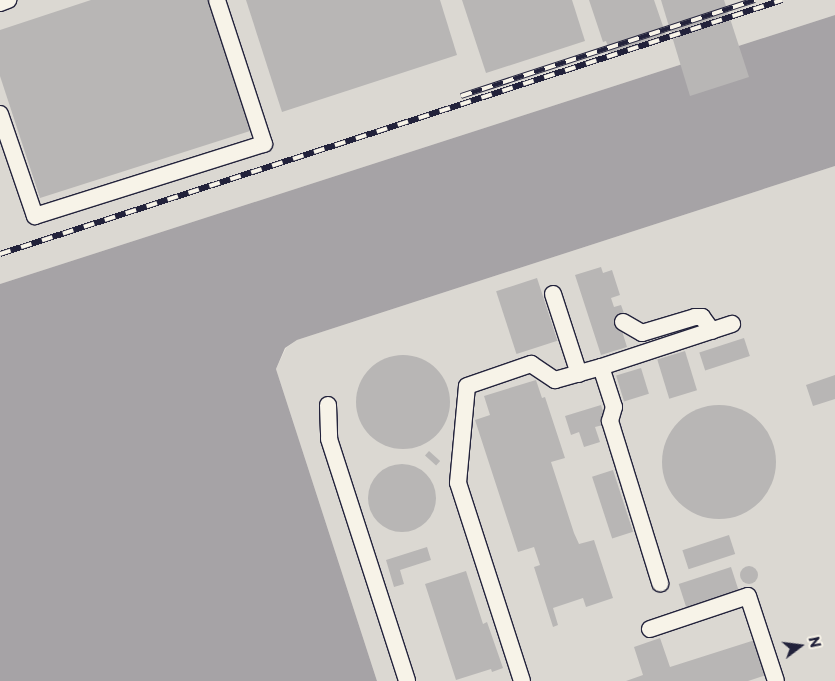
<!DOCTYPE html>
<html>
<head>
<meta charset="utf-8">
<style>
	body { margin:0 }
	#map { position:relative; width:835px; height:681px; overflow:hidden; background:#eae6de; font-family:"Playpen Sans",sans-serif }
	div>[style] { position:absolute }
	[style*='--x'] { left:calc(var(--x)*1px); top:calc(var(--y)*1px); width:calc(var(--w)*1px); rotate:calc(var(--a)*1deg) }
	.built>* { inset:0; background:#dbd8d2 }
	.water>* { inset:0; background:#a6a3a6 }
	.building>* { inset:0; background:#b8b6b5; transform-origin:0 0 }
	.round { border-radius:50% }
	.roads { filter:drop-shadow(1px 0 #22223b) drop-shadow(-1px 0 #22223b) drop-shadow(0 1px #22223b) drop-shadow(0 -1px #22223b) }
	.minor>* { height:16px; margin:-8px; padding:0 8px; transform-origin:8px; border-radius:8px; background:#f7f3e8 }
	.rail>* { height:5.5px; margin-top:-2.75px; transform-origin:0; background:repeating-linear-gradient(90deg,#f7f3e8 0 11px,#22223b 0 22px); box-sizing:border-box; border-block:1px solid #22223b }
	span { translate:-50% -50%; white-space:nowrap; text-align:center; line-height:1.15; -webkit-text-stroke:4px #f7f3e8; paint-order:stroke }
	.north { position:absolute; left:775px; top:621px; width:50px; height:50px; -webkit-text-stroke:4px #f7f3e8; paint-order:stroke; rotate:75deg; font-size:14px; font-weight:700; line-height:20px; text-align:center; color:#22223b }
	.north::after { content:''; display:block; margin:auto; width:18px; height:22px; background:#22223b; clip-path:polygon(50% 0,100% 100%,50% 72%,0 100%) }
</style>
</head>
<body>
<div id="map">
	<div class="built">
		<i style="clip-path:polygon(0 0,835px 0,835px 15px,0 284px)"></i>
		<i style="clip-path:polygon(835px 166px,835px 681px,377px 681px,276px 369px,286px 348px,297px 340px)"></i>
	</div>
	<div class="water">
		<i style="clip-path:polygon(835px 15px,835px 166px,297px 340px,285px 348px,276px 369px,377px 681px,0 681px,0 284px)"></i>
	</div>
	<div class="building">
		<i style="clip-path:polygon(91px 0,208px 0,250px 131px,40px 198px,0 76px,0 30px)"></i>
		<i style="clip-path:polygon(246px 0,440px 0,457px 55px,282px 112px)"></i>
		<i style="clip-path:polygon(462px 0,572px 0,585px 41px,486px 73px)"></i>
		<i style="clip-path:polygon(589px 0,654px 0,666px 35px,610px 53px,606px 41px,603px 42px)"></i>
		<i style="clip-path:polygon(661px 0,724px 0,749px 77px,690px 96px)"></i>
		<i style="clip-path:polygon(601px 267px,603px 273px,612px 270px,620px 295px,611px 298px,614px 307px,621px 305px,625px 316px,618px 318px,627px 347px,601px 355px,575px 275px)"></i>
		<i style="left:537px;top:278px;width:66px;height:43px;rotate:72deg"></i>
		<i style="left:744px;top:338px;width:19px;height:47px;rotate:72deg"></i>
		<i style="left:685px;top:351px;width:41px;height:29px;rotate:73deg"></i>
		<i class="round" style="left:356px;top:355px;width:94px;height:94px"></i>
		<i style="left:641px;top:368px;width:27px;height:26px;rotate:73deg"></i>
		<i style="clip-path:polygon(835px 375px,835px 399px,813px 406px,806px 385px)"></i>
		<i style="clip-path:polygon(536px 380px,542px 398px,545px 397px,565px 458px,551px 462px,574px 533px,579px 544px,594px 540px,613px 598px,586px 607px,583px 598px,553px 608px,558px 625px,553px 627px,534px 567px,540px 565px,534px 547px,518px 552px,475px 420px,490px 415px,484px 396px)"></i>
		<i style="clip-path:polygon(601px 405px,607px 424px,595px 427px,600px 442px,584px 447px,579px 432px,571px 435px,565px 416px)"></i>
		<i class="round" style="left:662px;top:405px;width:114px;height:114px"></i>
		<i style="left:429px;top:451px;width:15px;height:6px;rotate:42deg"></i>
		<i class="round" style="left:368px;top:464px;width:68px;height:68px"></i>
		<i style="left:613px;top:470px;width:65px;height:22px;rotate:72deg"></i>
		<i style="left:729px;top:535px;width:20px;height:49px;rotate:72deg"></i>
		<i style="clip-path:polygon(427px 547px,431px 560px,400px 570px,404px 584px,394px 587px,386px 560px)"></i>
		<i class="round" style="left:740px;top:566px;width:18px;height:18px"></i>
		<i style="left:731px;top:567px;width:25px;height:55px;rotate:72deg"></i>
		<i style="clip-path:polygon(466px 571px,483px 624px,487px 622px,503px 668px,492px 672px,491px 669px,456px 680px,425px 584px)"></i>
		<i style="clip-path:polygon(660px 638px,670px 667px,758px 639px,769px 674px,748px 681px,626px 681px,643px 675px,634px 647px)"></i>
	</div>
	<div class="roads">
		<div class="minor">
			<i style="--x:0;--y:3;--w:9;--a:-21"></i>
			<i style="--x:0;--y:114;--w:108;--a:71.1"></i>
			<i style="--x:35;--y:216;--w:240;--a:-17.5"></i>
			<i style="--x:264;--y:144;--w:151;--a:-108.1"></i>
			<i style="--x:553;--y:294;--w:84;--a:72"></i>
			<i style="--x:623;--y:322;--w:22;--a:30"></i>
			<i style="--x:642;--y:333;--w:55;--a:-16.8"></i>
			<i style="--x:695;--y:317;--w:7;--a:0"></i>
			<i style="--x:702;--y:317;--w:17;--a:54"></i>
			<i style="--x:601;--y:367;--w:138;--a:-18.2"></i>
			<i style="--x:328;--y:405;--w:34;--a:88"></i>
			<i style="--x:329;--y:439;--w:254;--a:72.1"></i>
			<i style="--x:650;--y:629;--w:103;--a:-18.6"></i>
			<i style="--x:748;--y:596;--w:89;--a:71.8"></i>
			<i style="--x:522;--y:681;--w:208;--a:-107.9"></i>
			<i style="--x:458;--y:483;--w:97;--a:-84.7"></i>
			<i style="--x:467;--y:386;--w:68;--a:-19"></i>
			<i style="--x:531;--y:364;--w:29;--a:34"></i>
			<i style="--x:555;--y:380;--w:48;--a:-15.8"></i>
			<i style="--x:601;--y:367;--w:42;--a:72"></i>
			<i style="--x:614;--y:407;--w:15;--a:106"></i>
			<i style="--x:610;--y:421;--w:170;--a:72.8"></i>
		</div>
	</div>
	<div class="rail">
		<i style="--x:461;--y:96;--w:309;--a:-18.1"></i>
		<i style="--x:0;--y:254;--w:822;--a:-17.99"></i>
	</div>
	<div class="north">N</div>
</div>
</body>
</html>
